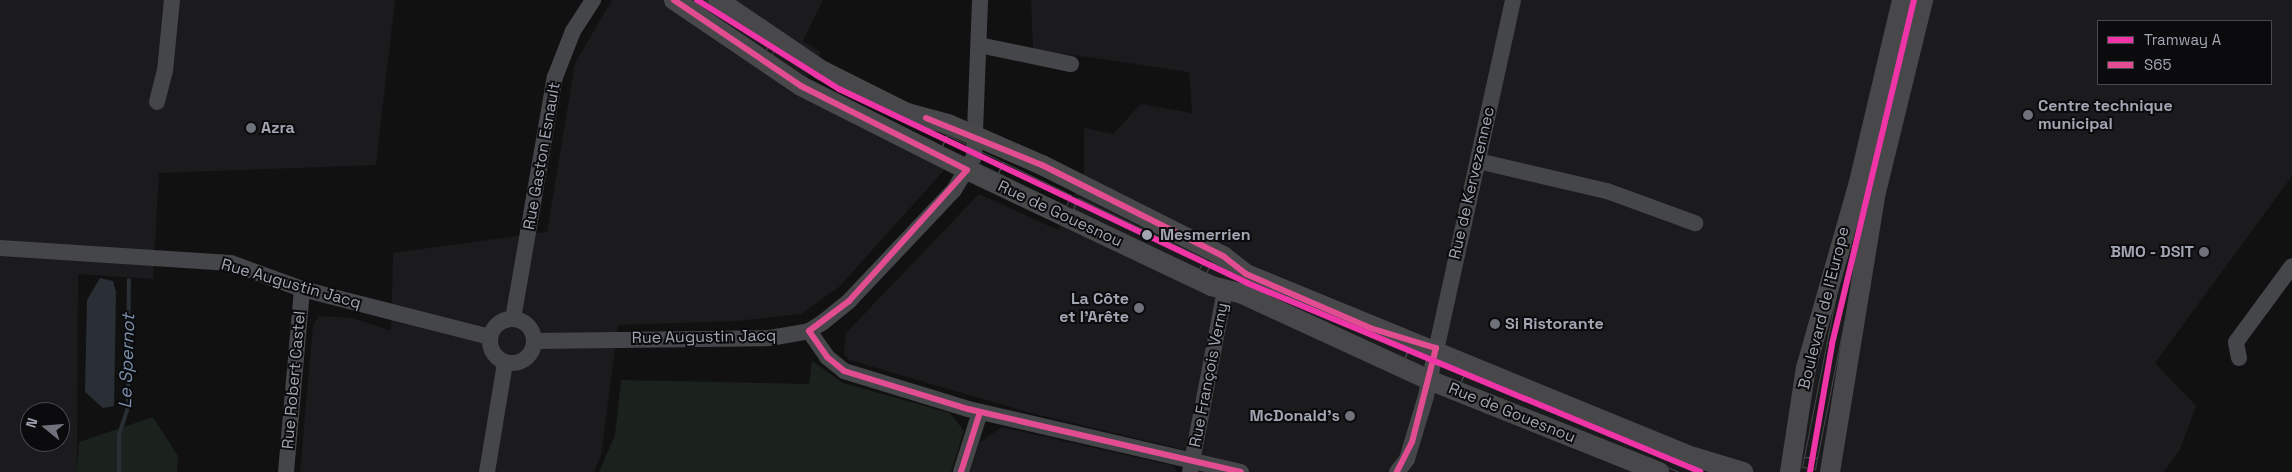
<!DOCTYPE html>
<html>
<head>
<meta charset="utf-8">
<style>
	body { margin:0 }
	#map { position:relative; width:2292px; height:472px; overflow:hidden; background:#111; font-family:"Space Grotesk",sans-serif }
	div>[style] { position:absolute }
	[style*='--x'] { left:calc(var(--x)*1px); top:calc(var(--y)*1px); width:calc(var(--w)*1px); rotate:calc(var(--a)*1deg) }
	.built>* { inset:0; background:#1b1b1d }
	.green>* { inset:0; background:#1b211c }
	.water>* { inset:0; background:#292f35 }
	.stream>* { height:4px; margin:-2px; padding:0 2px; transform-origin:2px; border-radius:2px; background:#292f35 }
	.minor>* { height:16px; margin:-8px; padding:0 8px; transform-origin:8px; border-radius:8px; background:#45464a }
	.minor>.ring { margin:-8px; padding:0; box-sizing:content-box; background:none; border:16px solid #45464a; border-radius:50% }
	.major>* { height:20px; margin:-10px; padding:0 10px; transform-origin:10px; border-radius:10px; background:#48484b }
	.tram>* { height:1px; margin:-0.5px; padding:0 0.5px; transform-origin:0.5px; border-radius:0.5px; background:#47484a }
	.bus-1>* { height:6px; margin:-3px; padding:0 3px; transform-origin:3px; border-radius:3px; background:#e24d91 }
	.tram-1>* { height:6px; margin:-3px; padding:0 3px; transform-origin:3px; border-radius:3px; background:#ee34a6 }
	.dots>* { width:14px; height:14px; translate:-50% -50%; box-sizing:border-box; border:2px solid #0b0b0d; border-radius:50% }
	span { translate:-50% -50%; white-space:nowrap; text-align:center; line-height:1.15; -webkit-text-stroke:4px #0b0b0d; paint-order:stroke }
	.poi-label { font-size:16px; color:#a2a6b2; font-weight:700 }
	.left { translate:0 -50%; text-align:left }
	.right { translate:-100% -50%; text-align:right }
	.street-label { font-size:16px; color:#a2a6b2 }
	.stop-label { font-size:16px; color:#a2a6b2; font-weight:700 }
	.water-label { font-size:18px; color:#7a90ac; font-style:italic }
	.legend { position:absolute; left:2097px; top:20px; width:175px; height:65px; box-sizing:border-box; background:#0b0b0d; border:1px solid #47494f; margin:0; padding:6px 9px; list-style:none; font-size:15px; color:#a2a6b2 }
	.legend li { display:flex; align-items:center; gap:10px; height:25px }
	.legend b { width:25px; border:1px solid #47494f }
	.north { position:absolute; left:20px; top:402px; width:50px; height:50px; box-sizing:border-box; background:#0b0b0d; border:1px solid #47494f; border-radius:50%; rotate:287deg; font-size:14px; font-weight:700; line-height:20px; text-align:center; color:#a2a6b2 }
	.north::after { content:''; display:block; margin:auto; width:18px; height:22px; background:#6f727a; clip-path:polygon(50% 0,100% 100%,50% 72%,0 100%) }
</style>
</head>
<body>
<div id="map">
	<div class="built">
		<i style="clip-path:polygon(evenodd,0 0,395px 0,376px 165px,159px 173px,153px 279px,78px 274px,77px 472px,0 472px,0 0,30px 412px,60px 412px,60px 442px,30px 442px,30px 412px)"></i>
		<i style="clip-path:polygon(612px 0,823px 0,803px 41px,821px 52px,801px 91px,945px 169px,839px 287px,801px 314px,737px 321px,618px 325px,601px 455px,594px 472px,300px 472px,313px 325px,319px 316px,353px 318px,391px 331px,393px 253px,547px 232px,575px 63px)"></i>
		<i style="clip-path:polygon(evenodd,1031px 0,2292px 0,2292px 176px,2155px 363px,2196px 406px,2180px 449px,2164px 472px,1195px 472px,1198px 453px,1031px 413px,849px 360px,844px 353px,846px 333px,979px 194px,1058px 230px,1084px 174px,1084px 128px,1113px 134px,1141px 104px,1192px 113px,1189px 72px,1033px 49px,1031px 0,2098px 21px,2271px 21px,2271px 84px,2098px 84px,2098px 21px)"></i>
		<i style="clip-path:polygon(1002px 427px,1174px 466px,1177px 472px,970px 472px,979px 443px)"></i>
	</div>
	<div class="green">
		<i style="clip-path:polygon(812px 361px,843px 383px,950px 413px,964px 431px,951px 472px,599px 472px,615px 435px,621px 380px,809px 384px)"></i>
		<i style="clip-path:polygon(153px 417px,178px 456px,177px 472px,77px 472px,79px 442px)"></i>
	</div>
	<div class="water">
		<i style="clip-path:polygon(100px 278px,113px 281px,116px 292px,114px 406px,103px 408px,85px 392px,87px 300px)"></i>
	</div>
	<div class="stream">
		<i style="--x:119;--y:472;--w:37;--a:-90"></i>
		<i style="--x:119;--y:435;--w:28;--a:-72"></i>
		<i style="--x:128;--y:408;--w:128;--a:-89.6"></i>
	</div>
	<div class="minor">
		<i style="--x:979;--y:45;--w:94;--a:11.7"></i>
		<i style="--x:157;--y:102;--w:32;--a:-76"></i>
		<i style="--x:165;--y:71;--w:71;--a:-84.4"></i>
		<i style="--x:1478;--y:161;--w:132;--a:13.1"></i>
		<i style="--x:1607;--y:191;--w:94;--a:20"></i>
		<i style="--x:0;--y:248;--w:231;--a:3.7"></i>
		<i style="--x:231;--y:263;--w:76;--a:20.1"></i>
		<i style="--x:302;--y:289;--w:194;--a:14.3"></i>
		<i class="ring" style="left:490px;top:319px;width:28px;height:28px"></i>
		<i style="--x:513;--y:319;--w:246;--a:-80.2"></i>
		<i style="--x:555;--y:77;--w:49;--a:-68.6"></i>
		<i style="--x:573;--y:31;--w:37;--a:-57"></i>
		<i style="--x:809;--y:331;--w:32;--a:55"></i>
		<i style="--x:827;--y:357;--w:22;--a:39"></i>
		<i style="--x:844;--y:371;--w:130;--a:17"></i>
		<i style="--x:968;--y:409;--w:280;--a:13"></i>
		<i style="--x:534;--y:341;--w:236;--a:-0.7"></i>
		<i style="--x:770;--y:338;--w:40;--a:-10"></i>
		<i style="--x:809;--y:331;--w:15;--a:-32"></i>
		<i style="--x:822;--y:323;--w:35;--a:-39"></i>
		<i style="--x:849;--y:301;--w:153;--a:-46.6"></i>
		<i style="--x:954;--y:190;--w:39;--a:-59"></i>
		<i style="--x:974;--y:157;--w:157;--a:-87.8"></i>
		<i style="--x:2239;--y:358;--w:16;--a:-101"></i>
		<i style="--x:2236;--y:342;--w:94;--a:-53.6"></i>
		<i style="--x:286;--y:472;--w:184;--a:-85"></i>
		<i style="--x:487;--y:472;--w:110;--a:-80.6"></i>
		<i style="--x:961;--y:472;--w:63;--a:-72.4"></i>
		<i style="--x:1190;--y:472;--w:184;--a:-79.1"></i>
		<i style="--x:1397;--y:472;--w:16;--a:-52"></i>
		<i style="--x:1407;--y:459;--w:66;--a:-73.2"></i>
		<i style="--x:1426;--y:396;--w:405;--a:-77.6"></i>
	</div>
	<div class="major">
		<i style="--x:674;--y:0;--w:153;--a:34.1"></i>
		<i style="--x:801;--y:86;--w:186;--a:26.8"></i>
		<i style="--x:967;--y:170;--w:270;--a:25.4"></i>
		<i style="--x:1211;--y:286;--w:30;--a:14"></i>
		<i style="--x:1240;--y:293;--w:208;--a:24.7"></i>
		<i style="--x:1429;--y:380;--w:248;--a:21.8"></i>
		<i style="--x:718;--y:0;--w:125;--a:34.2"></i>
		<i style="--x:821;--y:70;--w:96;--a:26.6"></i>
		<i style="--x:907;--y:113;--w:42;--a:15"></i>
		<i style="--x:948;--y:124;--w:103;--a:23.6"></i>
		<i style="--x:1042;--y:165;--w:203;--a:26.7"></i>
		<i style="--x:1223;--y:256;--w:29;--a:38"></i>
		<i style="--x:1246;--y:274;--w:474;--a:22.3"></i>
		<i style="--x:1684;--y:454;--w:62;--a:17"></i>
		<i style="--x:1790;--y:472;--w:105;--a:-81.3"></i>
		<i style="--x:1806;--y:368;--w:193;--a:-74.1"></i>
		<i style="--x:1859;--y:182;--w:187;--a:-76.7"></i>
		<i style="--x:1830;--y:472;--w:284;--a:-80.7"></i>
		<i style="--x:1876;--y:192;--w:198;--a:-76.2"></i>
	</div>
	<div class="tram">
		<i style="--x:683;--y:0;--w:97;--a:34"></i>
		<i style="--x:763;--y:54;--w:13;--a:-58"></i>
		<i style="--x:770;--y:43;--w:78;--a:-146.5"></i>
		<i style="--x:1906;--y:0;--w:244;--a:103.8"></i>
		<i style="--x:1848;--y:237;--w:13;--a:13"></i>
		<i style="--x:1861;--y:240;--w:247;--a:-76.4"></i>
		<i style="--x:776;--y:48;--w:192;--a:27"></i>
		<i style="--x:947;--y:135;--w:12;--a:114"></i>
		<i style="--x:942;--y:146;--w:171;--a:-153.6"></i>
		<i style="--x:789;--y:70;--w:23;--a:-149"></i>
		<i style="--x:769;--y:58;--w:12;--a:-55"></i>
		<i style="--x:947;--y:135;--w:62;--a:25.7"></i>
		<i style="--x:1003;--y:162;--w:12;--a:114"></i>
		<i style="--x:998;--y:173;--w:62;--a:-154.3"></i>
		<i style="--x:942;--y:146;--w:12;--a:-66"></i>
		<i style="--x:1003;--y:162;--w:76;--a:25.9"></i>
		<i style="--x:1071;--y:195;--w:12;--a:114"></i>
		<i style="--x:1066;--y:206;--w:76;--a:-154.1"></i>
		<i style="--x:998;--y:173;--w:12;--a:-66"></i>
		<i style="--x:1078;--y:198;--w:141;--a:25.7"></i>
		<i style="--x:1205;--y:259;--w:12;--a:121"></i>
		<i style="--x:1199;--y:269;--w:140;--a:-154.5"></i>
		<i style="--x:1073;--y:209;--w:12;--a:-66"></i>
		<i style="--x:1846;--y:245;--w:13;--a:13"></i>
		<i style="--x:1859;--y:248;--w:214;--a:101.3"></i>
		<i style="--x:1817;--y:458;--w:13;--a:-176"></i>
		<i style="--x:1804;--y:457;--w:216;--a:-78.8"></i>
		<i style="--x:1211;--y:262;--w:216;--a:23.5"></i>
		<i style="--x:1409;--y:348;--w:12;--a:114"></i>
		<i style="--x:1404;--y:359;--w:216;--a:-156.5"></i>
		<i style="--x:1206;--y:273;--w:12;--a:-66"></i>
		<i style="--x:1409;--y:348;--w:61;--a:23.2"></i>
		<i style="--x:1465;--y:372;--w:12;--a:114"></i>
		<i style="--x:1460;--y:383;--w:61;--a:-156.8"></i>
		<i style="--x:1404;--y:359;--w:12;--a:-66"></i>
		<i style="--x:1804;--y:457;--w:13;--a:4"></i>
		<i style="--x:1817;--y:458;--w:11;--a:100"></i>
		<i style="--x:1815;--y:469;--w:13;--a:-171"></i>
		<i style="--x:1802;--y:467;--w:10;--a:-79"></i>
		<i style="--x:1679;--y:472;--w:236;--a:-157.9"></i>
		<i style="--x:1460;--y:383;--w:12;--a:-66"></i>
		<i style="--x:1465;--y:372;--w:266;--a:22"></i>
	</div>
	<div class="bus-1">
		<i style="--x:674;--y:0;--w:153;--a:34.1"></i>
		<i style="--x:801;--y:86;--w:186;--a:26.8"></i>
		<i style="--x:967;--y:170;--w:176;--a:132"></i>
		<i style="--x:849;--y:301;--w:50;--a:143.1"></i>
		<i style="--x:809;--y:331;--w:32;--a:55"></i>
		<i style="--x:827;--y:357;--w:22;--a:39"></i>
		<i style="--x:844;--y:371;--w:130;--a:17"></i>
		<i style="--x:968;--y:409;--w:280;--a:13"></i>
		<i style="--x:926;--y:118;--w:125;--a:22.1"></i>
		<i style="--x:1042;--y:165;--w:203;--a:26.7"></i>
		<i style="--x:1223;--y:256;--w:29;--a:38"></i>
		<i style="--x:1246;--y:274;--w:135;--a:23.5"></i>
		<i style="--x:1370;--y:328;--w:69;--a:16.9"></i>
		<i style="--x:1436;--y:348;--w:97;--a:104.3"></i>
		<i style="--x:1412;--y:442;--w:34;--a:117"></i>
		<i style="--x:961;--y:472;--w:63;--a:-72.4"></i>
	</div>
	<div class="tram-1">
		<i style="--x:697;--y:0;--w:168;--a:32.1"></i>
		<i style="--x:839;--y:89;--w:452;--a:25.4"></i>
		<i style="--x:1247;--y:283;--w:491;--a:22.6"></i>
		<i style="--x:1810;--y:472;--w:130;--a:-80.2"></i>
		<i style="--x:1832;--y:344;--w:354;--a:-76.6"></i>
	</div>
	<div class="dots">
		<i style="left:2028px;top:115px;background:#6f727a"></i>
		<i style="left:251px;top:128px;background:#6f727a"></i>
		<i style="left:1147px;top:235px;background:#a2a6b2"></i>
		<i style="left:2204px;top:252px;background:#6f727a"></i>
		<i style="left:1139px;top:308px;background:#6f727a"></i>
		<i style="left:1495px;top:324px;background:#6f727a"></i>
		<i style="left:1350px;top:416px;background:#6f727a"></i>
	</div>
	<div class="poi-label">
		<span class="left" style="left:2038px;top:115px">Centre technique<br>municipal</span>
		<span class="left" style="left:261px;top:128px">Azra</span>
		<span class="right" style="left:2194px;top:252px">BMO - DSIT</span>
		<span class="right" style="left:1129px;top:308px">La Côte<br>et l’Arête</span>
		<span class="left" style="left:1505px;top:324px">Si Ristorante</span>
		<span class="right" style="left:1340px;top:416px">McDonald's</span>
	</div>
	<div class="street-label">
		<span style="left:542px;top:156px;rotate:-80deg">Rue Gaston Esnault</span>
		<span style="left:1472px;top:183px;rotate:-77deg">Rue de Kervezennec</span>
		<span style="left:1060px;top:214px;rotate:25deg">Rue de Gouesnou</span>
		<span style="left:291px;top:284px;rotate:16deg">Rue Augustin Jacq</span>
		<span style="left:1824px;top:308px;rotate:-76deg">Boulevard de l'Europe</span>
		<span style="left:704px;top:337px;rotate:-1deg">Rue Augustin Jacq</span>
		<span style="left:1209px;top:375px;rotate:-79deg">Rue François Verny</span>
		<span style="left:294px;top:380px;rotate:-85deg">Rue Robert Castel</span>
		<span style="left:1512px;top:413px;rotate:22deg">Rue de Gouesnou</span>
	</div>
	<div class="stop-label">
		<span class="left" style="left:1160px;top:235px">Mesmerrien</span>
	</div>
	<div class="water-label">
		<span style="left:127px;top:361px;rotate:-88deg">Le Spernot</span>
	</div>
	<ul class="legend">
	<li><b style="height:6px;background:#ee34a6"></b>Tramway A</li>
	<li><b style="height:6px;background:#e24d91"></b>S65</li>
	</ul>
	<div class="north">N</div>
</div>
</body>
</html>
